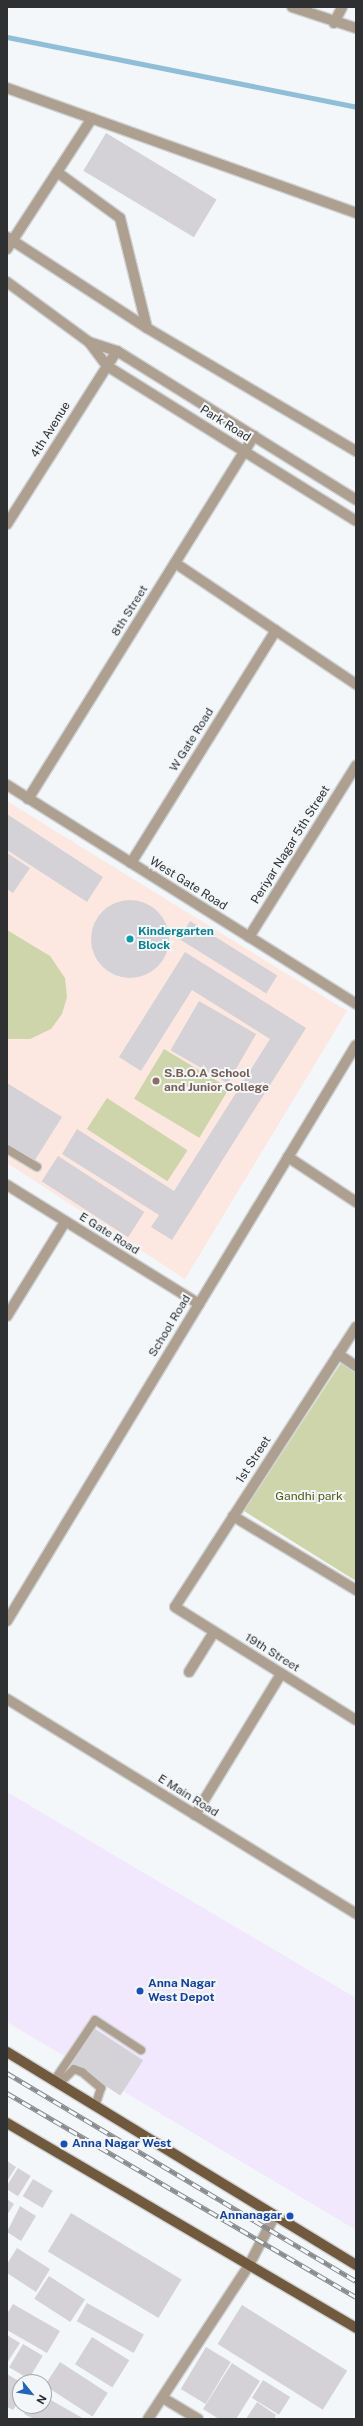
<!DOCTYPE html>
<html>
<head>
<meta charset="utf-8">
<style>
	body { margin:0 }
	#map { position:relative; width:363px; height:2426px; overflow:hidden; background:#f3f7fa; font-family:"Public Sans",sans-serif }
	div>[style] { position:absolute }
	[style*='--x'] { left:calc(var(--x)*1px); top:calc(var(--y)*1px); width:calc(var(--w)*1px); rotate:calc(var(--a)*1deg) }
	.industrial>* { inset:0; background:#f2e8fd }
	.education>* { inset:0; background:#fce8e0 }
	.green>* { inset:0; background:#ced5aa; transform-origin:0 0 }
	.stream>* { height:5px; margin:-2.5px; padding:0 2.5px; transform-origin:2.5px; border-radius:2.5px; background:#90bed6 }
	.building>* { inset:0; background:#d4d2d6; transform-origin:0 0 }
	.round { border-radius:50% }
	.roads { filter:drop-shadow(1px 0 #d0d3d6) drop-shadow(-1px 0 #d0d3d6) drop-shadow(0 1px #d0d3d6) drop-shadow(0 -1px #d0d3d6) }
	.service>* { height:8px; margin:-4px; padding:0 4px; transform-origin:4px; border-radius:4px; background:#aea091 }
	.minor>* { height:10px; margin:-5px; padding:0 5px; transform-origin:5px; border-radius:5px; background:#aea091 }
	.tertiary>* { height:10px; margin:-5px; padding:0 5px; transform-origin:5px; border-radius:5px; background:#aea091 }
	.primary>* { height:10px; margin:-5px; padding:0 5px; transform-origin:5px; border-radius:5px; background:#71593e }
	.rail>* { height:4.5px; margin-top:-2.25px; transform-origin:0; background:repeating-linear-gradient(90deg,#f3f7fa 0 9px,#888a8c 0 18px); box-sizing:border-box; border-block:1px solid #888a8c }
	.dots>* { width:11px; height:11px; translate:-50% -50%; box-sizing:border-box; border:2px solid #f3f7fa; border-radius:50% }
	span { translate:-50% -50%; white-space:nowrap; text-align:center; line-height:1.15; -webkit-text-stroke:4px #f3f7fa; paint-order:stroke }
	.street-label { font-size:12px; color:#2f3031 }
	.culture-label { font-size:12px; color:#0d838f; font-weight:700 }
	.left { translate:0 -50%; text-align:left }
	.education-label { font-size:12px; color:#785e54; font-weight:700 }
	.park-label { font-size:12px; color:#525914 }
	.transit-label { font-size:12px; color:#164399; font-weight:700 }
	.right { translate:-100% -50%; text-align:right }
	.frame { position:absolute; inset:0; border:8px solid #2f3031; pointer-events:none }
	.north { position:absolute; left:12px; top:2374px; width:40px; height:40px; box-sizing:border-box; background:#f3f7fa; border:1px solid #a5a7aa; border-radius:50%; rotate:120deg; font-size:11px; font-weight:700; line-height:16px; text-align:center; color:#2f3031 }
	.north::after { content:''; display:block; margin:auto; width:14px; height:18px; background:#2365b6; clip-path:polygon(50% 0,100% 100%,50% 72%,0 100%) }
</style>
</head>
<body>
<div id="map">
	<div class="industrial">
		<i style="clip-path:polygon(7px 1792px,356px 1998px,356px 2230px,7px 2022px)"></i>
	</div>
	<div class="education">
		<i style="clip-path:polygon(7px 801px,347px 1011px,185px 1279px,7px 1163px)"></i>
	</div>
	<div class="green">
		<i style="clip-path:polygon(7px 930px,50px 956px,65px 978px,67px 997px,62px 1014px,51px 1029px,30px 1039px,7px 1039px)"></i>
		<i style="left:164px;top:1049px;width:76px;height:58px;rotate:31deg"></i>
		<i style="left:107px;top:1098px;width:96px;height:37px;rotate:33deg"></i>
		<i style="clip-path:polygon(341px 1363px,356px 1372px,356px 1581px,244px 1511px)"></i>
	</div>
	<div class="stream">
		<i style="--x:7;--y:37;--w:356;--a:11.3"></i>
	</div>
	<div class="building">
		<i style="left:106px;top:133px;width:129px;height:44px;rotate:31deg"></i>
		<i style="clip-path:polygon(7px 814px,103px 877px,87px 902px,7px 850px)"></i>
		<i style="clip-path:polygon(7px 853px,30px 868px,13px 893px,7px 889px)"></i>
		<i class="round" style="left:91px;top:900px;width:78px;height:78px"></i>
		<i style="left:190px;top:921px;width:103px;height:21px;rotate:32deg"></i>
		<i style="clip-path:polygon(185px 952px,306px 1028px,172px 1240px,151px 1227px,159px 1215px,62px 1154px,77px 1129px,174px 1191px,270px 1039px,192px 990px,141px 1071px,119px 1057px)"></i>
		<i style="left:199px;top:1001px;width:66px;height:57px;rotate:30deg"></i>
		<i style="clip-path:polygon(7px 1083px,62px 1117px,35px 1160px,7px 1143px)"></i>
		<i style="left:58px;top:1156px;width:103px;height:30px;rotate:33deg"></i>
		<i style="left:92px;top:2027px;width:61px;height:42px;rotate:33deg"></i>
		<i style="clip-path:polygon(7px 2161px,16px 2167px,7px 2181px)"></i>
		<i style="left:18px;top:2168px;width:15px;height:24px;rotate:32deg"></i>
		<i style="left:33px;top:2179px;width:23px;height:20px;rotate:31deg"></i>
		<i style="clip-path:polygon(7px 2199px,14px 2204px,7px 2215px)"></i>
		<i style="clip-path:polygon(20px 2206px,36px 2216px,21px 2241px,7px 2232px)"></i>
		<i style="left:71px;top:2213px;width:129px;height:45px;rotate:31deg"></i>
		<i style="clip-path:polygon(17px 2248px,50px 2269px,36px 2292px,7px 2273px,7px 2264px)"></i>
		<i style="left:49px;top:2276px;width:43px;height:27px;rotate:33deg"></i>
		<i style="left:87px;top:2303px;width:65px;height:21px;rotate:29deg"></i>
		<i style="clip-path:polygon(13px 2304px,60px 2331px,47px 2353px,7px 2330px,7px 2314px)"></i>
		<i style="left:242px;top:2305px;width:124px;height:46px;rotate:32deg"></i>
		<i style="clip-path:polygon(7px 2335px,20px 2343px,7px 2363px)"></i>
		<i style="left:92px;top:2337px;width:44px;height:32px;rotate:32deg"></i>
		<i style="left:23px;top:2344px;width:23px;height:27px;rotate:31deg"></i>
		<i style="left:206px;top:2347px;width:29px;height:49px;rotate:31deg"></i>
		<i style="left:60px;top:2362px;width:57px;height:28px;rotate:33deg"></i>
		<i style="clip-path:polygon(232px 2363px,260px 2381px,236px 2419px,219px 2419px,203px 2409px)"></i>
		<i style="clip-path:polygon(7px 2374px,20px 2382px,20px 2399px,13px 2410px,7px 2407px)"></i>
		<i style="left:263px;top:2380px;width:32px;height:21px;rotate:32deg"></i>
		<i style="clip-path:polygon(44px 2396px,84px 2419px,34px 2419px,24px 2414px,29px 2406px,44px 2406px)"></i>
		<i style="clip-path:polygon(257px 2402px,276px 2415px,274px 2419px,246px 2419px)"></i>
	</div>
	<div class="roads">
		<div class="service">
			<i style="--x:7;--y:1149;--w:35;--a:31"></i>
			<i style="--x:54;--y:2081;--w:73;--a:-56.1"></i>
			<i style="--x:95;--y:2020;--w:55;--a:33.1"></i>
			<i style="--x:59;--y:2084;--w:21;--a:-45"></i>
			<i style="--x:74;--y:2069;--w:9;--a:21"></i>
			<i style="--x:82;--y:2072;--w:25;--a:40"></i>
			<i style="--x:101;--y:2088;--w:19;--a:108"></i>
		</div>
		<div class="minor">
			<i style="--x:292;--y:7;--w:67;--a:18.2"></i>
			<i style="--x:334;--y:23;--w:18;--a:-63"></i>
			<i style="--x:7;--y:88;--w:371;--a:19.7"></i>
			<i style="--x:57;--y:172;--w:78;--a:36.1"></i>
			<i style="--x:120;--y:218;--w:113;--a:76.2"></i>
			<i style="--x:7;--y:237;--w:167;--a:33"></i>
			<i style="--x:147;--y:328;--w:243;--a:30.5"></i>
			<i style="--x:7;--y:249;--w:156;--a:-57"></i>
			<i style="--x:7;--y:524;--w:205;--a:-57.6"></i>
			<i style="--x:175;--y:563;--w:218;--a:33.8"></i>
			<i style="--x:7;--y:785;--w:412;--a:32.1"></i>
			<i style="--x:28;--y:799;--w:428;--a:-58.1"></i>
			<i style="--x:131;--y:863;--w:274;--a:-58.1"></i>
			<i style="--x:249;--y:937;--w:202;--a:-58"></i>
			<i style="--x:288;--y:1157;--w:82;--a:33.5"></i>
			<i style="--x:7;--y:1185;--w:226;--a:31.8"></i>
			<i style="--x:7;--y:1316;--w:110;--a:-58.3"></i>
			<i style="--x:356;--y:1327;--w:333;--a:122.9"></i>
			<i style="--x:175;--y:1607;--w:213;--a:32"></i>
			<i style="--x:338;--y:1354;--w:22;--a:34"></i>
			<i style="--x:233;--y:1516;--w:144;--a:31"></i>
			<i style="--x:189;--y:1672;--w:47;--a:-58"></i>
			<i style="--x:7;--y:1699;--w:410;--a:31.6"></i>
			<i style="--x:195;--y:1815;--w:165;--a:-58.6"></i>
			<i style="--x:163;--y:2398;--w:41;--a:31"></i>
		</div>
		<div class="tertiary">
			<i style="--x:7;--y:282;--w:102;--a:36.2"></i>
			<i style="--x:89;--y:342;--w:29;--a:18"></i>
			<i style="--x:117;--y:351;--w:282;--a:31.9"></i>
			<i style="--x:89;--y:342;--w:30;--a:53"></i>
			<i style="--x:107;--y:366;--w:293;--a:31.9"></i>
			<i style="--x:7;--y:1621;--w:673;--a:-58.79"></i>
			<i style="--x:148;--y:2419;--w:184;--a:-56.7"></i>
			<i style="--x:249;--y:2265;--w:54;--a:-62.5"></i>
		</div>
		<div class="primary">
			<i style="--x:7;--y:2052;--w:409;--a:31.4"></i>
			<i style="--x:7;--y:2123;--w:405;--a:30.4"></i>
		</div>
	</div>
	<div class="rail">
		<i style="--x:7;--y:2073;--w:406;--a:30.8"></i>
		<i style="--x:7;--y:2093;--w:404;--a:30.3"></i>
	</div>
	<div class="dots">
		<i style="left:130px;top:939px;background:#0f9aa8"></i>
		<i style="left:156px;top:1081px;background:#8d6e63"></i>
		<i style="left:140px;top:1991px;background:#1a4fb4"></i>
		<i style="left:64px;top:2144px;background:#1a4fb4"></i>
		<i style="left:290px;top:2216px;background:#1a4fb4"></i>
	</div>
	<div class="street-label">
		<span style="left:225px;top:424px;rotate:32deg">Park Road</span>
		<span style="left:51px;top:430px;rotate:-58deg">4th Avenue</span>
		<span style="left:130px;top:611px;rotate:-58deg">8th Street</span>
		<span style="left:192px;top:740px;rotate:-58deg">W Gate Road</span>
		<span style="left:291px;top:845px;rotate:-58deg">Periyar Nagar 5th Street</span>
		<span style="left:188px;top:884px;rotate:32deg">West Gate Road</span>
		<span style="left:109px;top:1234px;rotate:32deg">E Gate Road</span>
		<span style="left:170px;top:1326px;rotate:-59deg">School Road</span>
		<span style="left:254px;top:1460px;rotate:-57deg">1st Street</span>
		<span style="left:272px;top:1653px;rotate:32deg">19th Street</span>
		<span style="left:188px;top:1796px;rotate:32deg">E Main Road</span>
	</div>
	<div class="culture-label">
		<span class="left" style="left:138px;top:939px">Kindergarten<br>Block</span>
	</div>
	<div class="education-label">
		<span class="left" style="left:164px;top:1081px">S.B.O.A School<br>and Junior College</span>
	</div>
	<div class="park-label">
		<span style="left:309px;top:1497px">Gandhi park</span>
	</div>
	<div class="transit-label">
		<span class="left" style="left:148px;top:1991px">Anna Nagar<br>West Depot</span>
		<span class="left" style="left:72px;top:2144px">Anna Nagar West</span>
		<span class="right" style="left:282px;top:2216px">Annanagar</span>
	</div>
	<div class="frame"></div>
	<div class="north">N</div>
</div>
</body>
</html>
